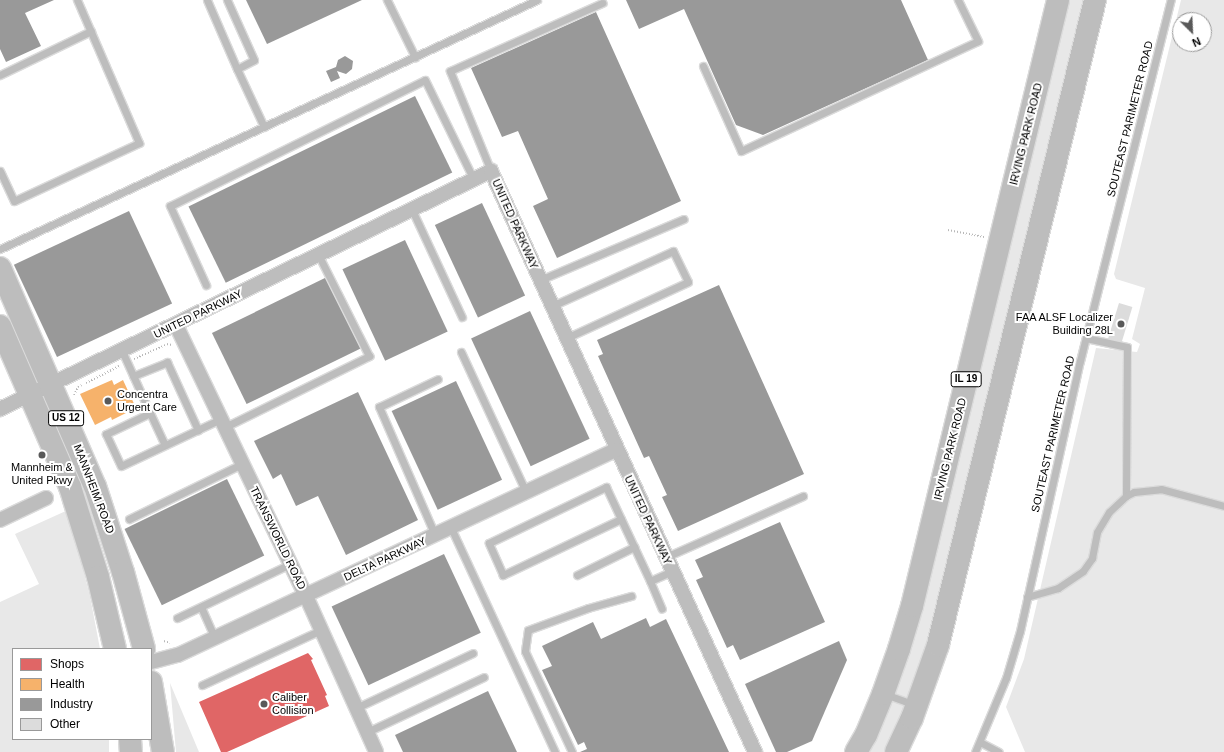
<!DOCTYPE html>
<html>
<head>
<meta charset="utf-8">
<style>
	body { margin:0 }
	#map { position:relative; width:1224px; height:752px; overflow:hidden; background:#fff; font-family:Helvetica,sans-serif }
	div>[style] { position:absolute }
	[style*='--x'] { left:calc(var(--x)*1px); top:calc(var(--y)*1px); width:calc(var(--w)*1px); rotate:calc(var(--a)*1deg) }
	.green>* { inset:0; background:#e8e8e8 }
	.shops>* { inset:0; background:#e06666 }
	.health>* { inset:0; background:#f6b26b }
	.industry>* { inset:0; background:#999; transform-origin:0 0 }
	.building>* { inset:0; background:#dcdcdc; transform-origin:0 0 }
	.path>* { height:2px; margin-top:-1px; transform-origin:0; background:repeating-linear-gradient(90deg,#b8b8b8 0 1px,transparent 0 3px) }
	.roads { filter:drop-shadow(1px 0 #dbdbdb) drop-shadow(-1px 0 #dbdbdb) drop-shadow(0 1px #dbdbdb) drop-shadow(0 -1px #dbdbdb) }
	.service>* { height:7px; margin:-3.5px; padding:0 3.5px; transform-origin:3.5px; border-radius:3.5px; background:#bdbdbd }
	.minor>* { height:14px; margin:-7px; padding:0 7px; transform-origin:7px; border-radius:7px; background:#bdbdbd }
	.primary>* { height:22px; margin:-11px; padding:0 11px; transform-origin:11px; border-radius:11px; background:#bdbdbd }
	.dots>* { width:11px; height:11px; translate:-50% -50%; box-sizing:border-box; border:2px solid #fff; border-radius:50% }
	span { translate:-50% -50%; white-space:nowrap; text-align:center; line-height:1.15; -webkit-text-stroke:4px #fff; paint-order:stroke }
	.shield-label span { padding:1px 3px; background:#fff; border:1px solid; border-radius:3px; -webkit-text-stroke-width:0 }
	.shield-label { font-size:10px; color:#000; font-weight:700 }
	.street-label { font-size:11px; color:#000 }
	.poi-label { font-size:11px; color:#000 }
	.right { translate:-100% -50%; text-align:right }
	.left { translate:0 -50%; text-align:left }
	.legend { position:absolute; left:12px; top:648px; width:140px; height:92px; box-sizing:border-box; background:#fff; border:1px solid #999; margin:0; padding:5px 7px; list-style:none; font-size:12px; color:#000 }
	.legend li { display:flex; align-items:center; gap:8px; height:20px }
	.legend b { width:20px; border:1px solid #999 }
	.north { position:absolute; left:1172px; top:12px; width:40px; height:40px; box-sizing:border-box; background:#fff; border:1px solid #999; border-radius:50%; rotate:156deg; font-size:11px; font-weight:700; line-height:16px; text-align:center; color:#000 }
	.north::after { content:''; display:block; margin:auto; width:14px; height:18px; background:#595959; clip-path:polygon(50% 0,100% 100%,50% 72%,0 100%) }
</style>
</head>
<body>
<div id="map">
	<div class="green">
		<i style="clip-path:polygon(1068px 0,1086px 0,935px 619px,908px 702px,885px 752px,866px 752px)"></i>
		<i style="clip-path:polygon(evenodd,1181px 0,1224px 0,1224px 752px,1025px 752px,1006px 707px,1024px 659px,1096px 348px,1137px 352px,1140px 344px,1132px 339px,1145px 288px,1116px 279px,1114px 274px,1181px 0,1180px 20px,1204px 20px,1204px 44px,1180px 44px,1180px 20px)"></i>
		<i style="clip-path:polygon(68px 510px,90px 596px,100px 649px,13px 649px,13px 739px,109px 739px,109px 752px,0 752px,0 602px,39px 584px,15px 534px)"></i>
		<i style="clip-path:polygon(170px 683px,199px 752px,176px 752px)"></i>
	</div>
	<div class="shops">
		<i style="clip-path:polygon(308px 653px,313px 659px,311px 660px,327px 695px,325px 696px,329px 706px,227px 752px,221px 752px,199px 702px)"></i>
	</div>
	<div class="health">
		<i style="clip-path:polygon(112px 380px,114px 385px,123px 380px,136px 408px,112px 420px,111px 417px,95px 425px,80px 394px)"></i>
	</div>
	<div class="industry">
		<i style="clip-path:polygon(0 0,54px 0,25px 13px,41px 46px,6px 62px,0 49px)"></i>
		<i style="clip-path:polygon(246px 0,362px 0,267px 44px)"></i>
		<i style="clip-path:polygon(626px 0,901px 0,928px 60px,763px 135px,736px 125px,684px 9px,639px 29px)"></i>
		<i style="clip-path:polygon(596px 12px,681px 201px,557px 258px,533px 206px,548px 199px,518px 131px,502px 137px,471px 68px)"></i>
		<i style="clip-path:polygon(345px 56px,353px 61px,352px 69px,346px 74px,337px 71px,340px 78px,331px 82px,326px 71px,336px 67px,338px 60px)"></i>
		<i style="left:415px;top:96px;width:85px;height:252px;rotate:64deg"></i>
		<i style="left:482px;top:203px;width:102px;height:52px;rotate:65deg"></i>
		<i style="left:129px;top:211px;width:102px;height:127px;rotate:65deg"></i>
		<i style="left:405px;top:240px;width:101px;height:69px;rotate:65deg"></i>
		<i style="left:327px;top:277px;width:79px;height:128px;rotate:64deg"></i>
		<i style="clip-path:polygon(719px 285px,804px 474px,678px 531px,662px 497px,667px 495px,649px 456px,644px 458px,598px 356px,603px 354px,597px 340px)"></i>
		<i style="left:530px;top:311px;width:141px;height:65px;rotate:65deg"></i>
		<i style="left:456px;top:381px;width:109px;height:71px;rotate:65deg"></i>
		<i style="clip-path:polygon(358px 392px,418px 520px,346px 555px,318px 496px,296px 506px,281px 474px,273px 479px,254px 441px)"></i>
		<i style="left:227px;top:479px;width:85px;height:114px;rotate:64deg"></i>
		<i style="clip-path:polygon(780px 522px,825px 622px,740px 660px,733px 645px,727px 648px,696px 580px,703px 577px,695px 560px)"></i>
		<i style="left:444px;top:554px;width:87px;height:124px;rotate:65deg"></i>
		<i style="clip-path:polygon(646px 618px,650px 627px,666px 619px,729px 752px,580px 752px,587px 749px,584px 742px,578px 745px,542px 670px,552px 666px,542px 646px,593px 622px,601px 639px)"></i>
		<i style="clip-path:polygon(839px 641px,847px 660px,812px 741px,787px 752px,776px 752px,745px 684px)"></i>
		<i style="clip-path:polygon(488px 691px,517px 752px,403px 752px,395px 735px)"></i>
	</div>
	<div class="building">
		<i style="left:1119px;top:303px;width:14px;height:38px;rotate:17deg"></i>
	</div>
	<div class="path">
		<i style="--x:948;--y:230;--w:37;--a:11"></i>
		<i style="--x:134;--y:359;--w:36;--a:-24"></i>
		<i style="--x:167;--y:344;--w:5;--a:11"></i>
		<i style="--x:86;--y:383;--w:38;--a:-27"></i>
		<i style="--x:74;--y:395;--w:9;--a:-63"></i>
		<i style="--x:78;--y:387;--w:4;--a:-27"></i>
		<i style="--x:164;--y:641;--w:6;--a:18"></i>
	</div>
	<div class="roads">
		<div class="service">
			<i style="--x:207;--y:0;--w:75;--a:66.5"></i>
			<i style="--x:237;--y:69;--w:19;--a:-28"></i>
			<i style="--x:254;--y:60;--w:66;--a:-114.2"></i>
			<i style="--x:387;--y:0;--w:64;--a:63.8"></i>
			<i style="--x:703;--y:66;--w:93;--a:65.9"></i>
			<i style="--x:741;--y:151;--w:261;--a:-24.9"></i>
			<i style="--x:978;--y:41;--w:46;--a:-116"></i>
			<i style="--x:237;--y:69;--w:64;--a:65"></i>
			<i style="--x:0;--y:75;--w:101;--a:-25.8"></i>
			<i style="--x:0;--y:171;--w:33;--a:65"></i>
			<i style="--x:14;--y:201;--w:138;--a:-24.9"></i>
			<i style="--x:139;--y:143;--w:156;--a:-113.4"></i>
			<i style="--x:491;--y:171;--w:108;--a:-112.3"></i>
			<i style="--x:450;--y:71;--w:167;--a:-24.1"></i>
			<i style="--x:412;--y:210;--w:118;--a:65"></i>
			<i style="--x:0;--y:249;--w:592;--a:-24.88"></i>
			<i style="--x:540;--y:280;--w:156;--a:-23"></i>
			<i style="--x:206;--y:285;--w:87;--a:-114.5"></i>
			<i style="--x:170;--y:206;--w:284;--a:-26.3"></i>
			<i style="--x:425;--y:80;--w:111;--a:63.9"></i>
			<i style="--x:552;--y:306;--w:133;--a:-24.4"></i>
			<i style="--x:673;--y:251;--w:34;--a:64"></i>
			<i style="--x:688;--y:282;--w:134;--a:155.3"></i>
			<i style="--x:1086;--y:338;--w:42;--a:12.4"></i>
			<i style="--x:1127;--y:347;--w:149;--a:90.4"></i>
			<i style="--x:122;--y:351;--w:68;--a:65.7"></i>
			<i style="--x:150;--y:413;--w:49;--a:154.5"></i>
			<i style="--x:106;--y:434;--w:35;--a:65"></i>
			<i style="--x:121;--y:466;--w:110;--a:-25.2"></i>
			<i style="--x:461;--y:352;--w:154;--a:65.1"></i>
			<i style="--x:133;--y:376;--w:37;--a:-22"></i>
			<i style="--x:167;--y:362;--w:75;--a:65.5"></i>
			<i style="--x:150;--y:413;--w:35;--a:65"></i>
			<i style="--x:225;--y:427;--w:161;--a:-26.2"></i>
			<i style="--x:369;--y:356;--w:112;--a:-116.6"></i>
			<i style="--x:129;--y:519;--w:126;--a:-26"></i>
			<i style="--x:621;--y:519;--w:131;--a:154.6"></i>
			<i style="--x:503;--y:575;--w:35;--a:-114"></i>
			<i style="--x:489;--y:543;--w:130;--a:-25.6"></i>
			<i style="--x:606;--y:487;--w:104;--a:64.9"></i>
			<i style="--x:650;--y:581;--w:24;--a:-24"></i>
			<i style="--x:451;--y:528;--w:247;--a:65.1"></i>
			<i style="--x:435;--y:535;--w:140;--a:-113.6"></i>
			<i style="--x:379;--y:407;--w:65;--a:-25.4"></i>
			<i style="--x:666;--y:557;--w:150;--a:-24"></i>
			<i style="--x:577;--y:575;--w:64;--a:-26.2"></i>
			<i style="--x:650;--y:581;--w:30;--a:67"></i>
			<i style="--x:1027;--y:597;--w:32;--a:-16"></i>
			<i style="--x:1058;--y:588;--w:30;--a:-34"></i>
			<i style="--x:1083;--y:571;--w:16;--a:-55"></i>
			<i style="--x:1092;--y:558;--w:26;--a:-79"></i>
			<i style="--x:1097;--y:532;--w:23;--a:-59"></i>
			<i style="--x:1109;--y:512;--w:23;--a:-43"></i>
			<i style="--x:1126;--y:496;--w:9;--a:-27"></i>
			<i style="--x:1134;--y:492;--w:27;--a:-6"></i>
			<i style="--x:1161;--y:489;--w:65;--a:15.1"></i>
			<i style="--x:201;--y:607;--w:34;--a:66"></i>
			<i style="--x:177;--y:618;--w:125;--a:-25.5"></i>
			<i style="--x:202;--y:685;--w:131;--a:-24.8"></i>
			<i style="--x:885;--y:694;--w:32;--a:20"></i>
			<i style="--x:356;--y:708;--w:129;--a:-25.2"></i>
			<i style="--x:367;--y:732;--w:129;--a:-25.2"></i>
			<i style="--x:980;--y:742;--w:21;--a:28"></i>
			<i style="--x:572;--y:752;--w:111;--a:-115"></i>
			<i style="--x:525;--y:651;--w:21;--a:-82"></i>
			<i style="--x:528;--y:630;--w:64;--a:-20.1"></i>
			<i style="--x:588;--y:608;--w:45;--a:-15.6"></i>
			<i style="--x:975;--y:752;--w:80;--a:-67.3"></i>
			<i style="--x:1006;--y:678;--w:49;--a:-73.4"></i>
			<i style="--x:1020;--y:631;--w:277;--a:-77.5"></i>
			<i style="--x:1080;--y:361;--w:372;--a:-75.9"></i>
		</div>
		<div class="minor">
			<i style="--x:176;--y:325;--w:301;--a:64.4"></i>
			<i style="--x:306;--y:596;--w:171;--a:65.8"></i>
			<i style="--x:0;--y:409;--w:546;--a:-25.86"></i>
			<i style="--x:491;--y:171;--w:638;--a:65.56"></i>
			<i style="--x:0;--y:520;--w:51;--a:-25.6"></i>
			<i style="--x:151;--y:662;--w:28;--a:-15"></i>
			<i style="--x:178;--y:655;--w:484;--a:-25.1"></i>
		</div>
		<div class="primary">
			<i style="--x:0;--y:268;--w:238;--a:66.5"></i>
			<i style="--x:95;--y:486;--w:90;--a:72"></i>
			<i style="--x:123;--y:572;--w:80;--a:74.7"></i>
			<i style="--x:0;--y:326;--w:176;--a:66.5"></i>
			<i style="--x:70;--y:487;--w:94;--a:72.7"></i>
			<i style="--x:98;--y:577;--w:74;--a:76.7"></i>
			<i style="--x:151;--y:682;--w:71;--a:80.3"></i>
			<i style="--x:130;--y:739;--w:13;--a:86"></i>
			<i style="--x:856;--y:752;--w:20;--a:-60"></i>
			<i style="--x:866;--y:735;--w:44;--a:-67.5"></i>
			<i style="--x:883;--y:694;--w:48;--a:-70.4"></i>
			<i style="--x:899;--y:649;--w:45;--a:-73.2"></i>
			<i style="--x:912;--y:606;--w:623;--a:-76.45"></i>
			<i style="--x:896;--y:752;--w:38;--a:-65"></i>
			<i style="--x:912;--y:718;--w:77;--a:-70.4"></i>
			<i style="--x:938;--y:645;--w:664;--a:-76.32"></i>
		</div>
	</div>
	<div class="dots">
		<i style="left:1121px;top:324px;background:#595959"></i>
		<i style="left:108px;top:401px;background:#595959"></i>
		<i style="left:42px;top:455px;background:#595959"></i>
		<i style="left:264px;top:704px;background:#595959"></i>
	</div>
	<div class="shield-label">
		<span style="left:966px;top:379px">IL 19</span>
		<span style="left:66px;top:418px">US 12</span>
	</div>
	<div class="street-label">
		<span style="left:1130px;top:119px;rotate:-76deg">SOUTEAST PARIMETER ROAD</span>
		<span style="left:1026px;top:134px;rotate:-76deg">IRVING PARK ROAD</span>
		<span style="left:515px;top:224px;rotate:66deg">UNITED PARKWAY</span>
		<span style="left:198px;top:314px;rotate:-26deg">UNITED PARKWAY</span>
		<span style="left:1053px;top:434px;rotate:-77deg">SOUTEAST PARIMETER ROAD</span>
		<span style="left:950px;top:449px;rotate:-76deg">IRVING PARK ROAD</span>
		<span style="left:94px;top:489px;rotate:69deg">MANNHEIM ROAD</span>
		<span style="left:648px;top:520px;rotate:65deg">UNITED PARKWAY</span>
		<span style="left:278px;top:538px;rotate:64deg">TRANSWORLD ROAD</span>
		<span style="left:385px;top:559px;rotate:-25deg">DELTA PARKWAY</span>
	</div>
	<div class="poi-label">
		<span class="right" style="left:1113px;top:324px">FAA ALSF Localizer<br>Building 28L</span>
		<span class="left" style="left:117px;top:401px">Concentra<br>Urgent Care</span>
		<span style="left:42px;top:474px">Mannheim &amp;<br>United Pkwy</span>
		<span class="left" style="left:272px;top:704px">Caliber<br>Collision</span>
	</div>
	<ul class="legend">
	<li><b style="height:11px;background:#e06666"></b>Shops</li>
	<li><b style="height:11px;background:#f6b26b"></b>Health</li>
	<li><b style="height:11px;background:#999"></b>Industry</li>
	<li><b style="height:11px;background:#dcdcdc"></b>Other</li>
	</ul>
	<div class="north">N</div>
</div>
</body>
</html>
